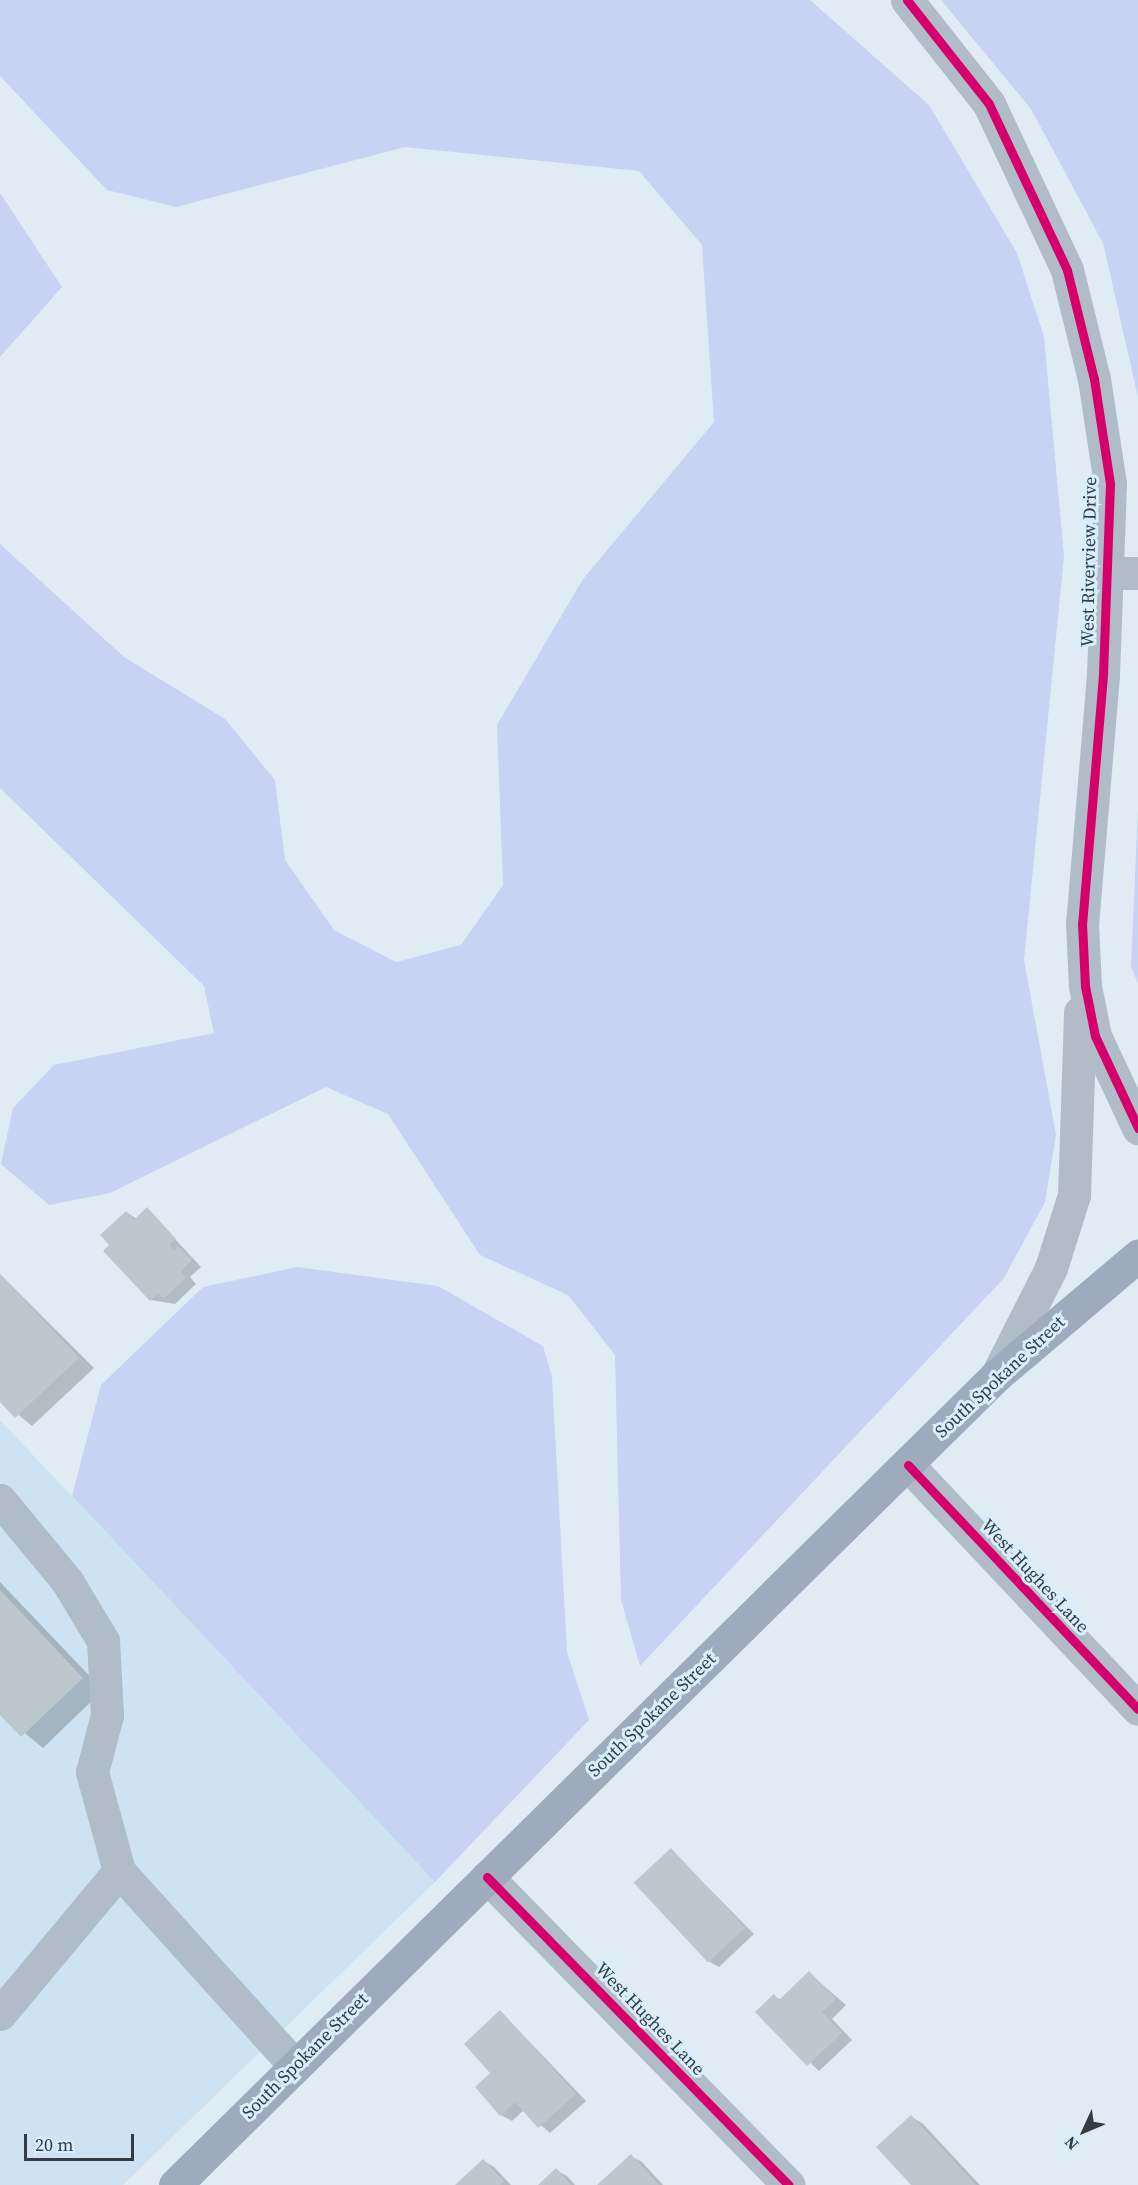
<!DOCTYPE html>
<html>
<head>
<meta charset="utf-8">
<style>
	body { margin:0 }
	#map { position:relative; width:1138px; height:2185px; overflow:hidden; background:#dfecf4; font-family:"Source Serif 4",serif }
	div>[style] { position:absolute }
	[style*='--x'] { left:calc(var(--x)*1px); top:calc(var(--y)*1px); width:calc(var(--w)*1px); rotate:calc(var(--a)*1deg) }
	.built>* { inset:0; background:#cde3f1 }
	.green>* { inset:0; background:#c8d2f3 }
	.shadow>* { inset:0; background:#0003 }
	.building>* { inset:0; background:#bdc8cd; transform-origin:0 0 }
	.minor>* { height:33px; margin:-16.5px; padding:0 16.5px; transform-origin:16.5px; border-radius:16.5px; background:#b1bcc9 }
	.major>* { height:33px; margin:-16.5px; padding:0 16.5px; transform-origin:16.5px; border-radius:16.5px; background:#9dabbc }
	.cycleway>* { height:9px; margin:-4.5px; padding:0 4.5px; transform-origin:4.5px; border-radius:4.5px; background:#d6006c }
	span { translate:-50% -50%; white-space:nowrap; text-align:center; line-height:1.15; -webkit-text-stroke:6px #d7eefc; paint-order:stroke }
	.street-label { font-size:18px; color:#343c42 }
	.north { position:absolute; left:1054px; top:2101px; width:60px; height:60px; -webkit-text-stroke:4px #d7eefc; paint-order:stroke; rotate:226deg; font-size:16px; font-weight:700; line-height:24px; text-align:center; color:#343c42 }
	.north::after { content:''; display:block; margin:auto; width:21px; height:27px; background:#343c42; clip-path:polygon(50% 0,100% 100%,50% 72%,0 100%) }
	.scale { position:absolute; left:24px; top:2134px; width:110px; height:27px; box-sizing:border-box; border:3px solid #343c42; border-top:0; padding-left:8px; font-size:18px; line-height:21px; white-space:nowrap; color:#343c42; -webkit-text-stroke:4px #d7eefc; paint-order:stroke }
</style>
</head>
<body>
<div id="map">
	<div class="built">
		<i style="clip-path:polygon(0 1420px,435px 1882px,123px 2185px,0 2185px)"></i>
	</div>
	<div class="green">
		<i style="clip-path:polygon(0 0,810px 0,929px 105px,1017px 253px,1044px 337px,1064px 556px,1024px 960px,1056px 1135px,1045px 1202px,1004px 1278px,640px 1666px,621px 1600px,615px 1355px,568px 1295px,480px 1255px,388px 1114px,326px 1087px,110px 1193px,49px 1205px,1px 1164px,13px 1108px,54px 1065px,214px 1033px,204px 986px,0 788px,0 544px,124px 657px,225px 719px,275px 780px,285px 860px,334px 930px,396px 962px,461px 945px,503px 885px,497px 725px,583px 579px,714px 422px,702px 245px,639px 171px,405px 147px,176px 207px,107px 190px,0 76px)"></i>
		<i style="clip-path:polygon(941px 0,1138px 0,1138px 397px,1103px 243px,1031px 109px)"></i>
		<i style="clip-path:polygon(0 193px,62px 287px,0 357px)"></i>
		<i style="clip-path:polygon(1138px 808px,1138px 983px,1131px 967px)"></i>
		<i style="clip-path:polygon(297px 1267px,438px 1286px,543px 1346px,552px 1377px,567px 1652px,589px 1720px,435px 1882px,72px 1496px,101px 1385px,203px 1287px)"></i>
	</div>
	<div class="shadow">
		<i style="clip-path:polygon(147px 1209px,201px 1267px,190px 1277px,196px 1284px,175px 1304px,151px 1300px,111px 1245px,126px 1212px,137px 1219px)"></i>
		<i style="clip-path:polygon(0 1274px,94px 1368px,32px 1426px,0 1400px)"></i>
		<i style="clip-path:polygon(0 1582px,103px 1690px,43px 1748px,0 1713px)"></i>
		<i style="clip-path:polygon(671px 1850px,754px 1934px,719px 1967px,708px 1961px)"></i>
		<i style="clip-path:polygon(809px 1973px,846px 2005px,832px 2019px,852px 2040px,819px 2071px,757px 2012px,774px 1996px,781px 2000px)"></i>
		<i style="clip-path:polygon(501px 2012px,586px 2101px,550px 2133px,524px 2110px,512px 2121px,501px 2115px)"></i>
		<i style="clip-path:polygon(911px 2117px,922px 2123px,980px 2185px,913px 2185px)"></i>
		<i style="clip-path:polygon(631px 2156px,642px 2162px,663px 2185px,599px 2185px)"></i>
		<i style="clip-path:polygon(484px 2161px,494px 2167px,511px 2185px,457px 2185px)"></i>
		<i style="clip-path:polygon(556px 2170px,567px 2176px,575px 2185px,540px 2185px)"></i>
	</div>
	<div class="building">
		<i style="clip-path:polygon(147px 1207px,176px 1239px,169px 1245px,174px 1250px,178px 1246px,192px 1260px,181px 1271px,186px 1278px,163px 1299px,158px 1293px,150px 1301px,103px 1251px,109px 1245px,100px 1235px,126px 1211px,134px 1220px)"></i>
		<i style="clip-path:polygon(0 1274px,79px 1358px,15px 1418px,0 1402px)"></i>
		<i style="clip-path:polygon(0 1590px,83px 1678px,21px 1737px,0 1715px)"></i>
		<i style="left:671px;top:1848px;width:109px;height:51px;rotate:47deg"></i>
		<i style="clip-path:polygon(809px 1971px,836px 1999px,822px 2012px,842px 2033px,807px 2066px,755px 2012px,774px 1994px,779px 2000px)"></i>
		<i style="clip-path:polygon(500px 2010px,576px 2094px,538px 2128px,515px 2102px,500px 2116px,475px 2087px,490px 2073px,464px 2044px)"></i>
		<i style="clip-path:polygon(911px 2115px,976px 2185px,911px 2185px,876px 2147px)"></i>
		<i style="clip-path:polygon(631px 2154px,659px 2185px,597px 2185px)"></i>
		<i style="clip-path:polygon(483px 2159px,504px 2181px,500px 2185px,455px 2185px)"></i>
		<i style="clip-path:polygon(556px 2168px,571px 2185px,538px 2185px)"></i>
	</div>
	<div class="minor">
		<i style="--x:907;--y:0;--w:132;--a:51.7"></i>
		<i style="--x:989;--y:104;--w:183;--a:64.8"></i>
		<i style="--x:1067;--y:270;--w:112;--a:76.1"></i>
		<i style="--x:1094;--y:379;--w:106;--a:81.3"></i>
		<i style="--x:1110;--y:484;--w:191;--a:92.1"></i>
		<i style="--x:1103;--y:675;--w:249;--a:94.8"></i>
		<i style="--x:1082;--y:923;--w:63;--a:87.3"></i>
		<i style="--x:1085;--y:986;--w:51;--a:78.7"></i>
		<i style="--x:1095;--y:1036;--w:102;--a:64.9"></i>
		<i style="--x:1108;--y:573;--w:30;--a:0"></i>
		<i style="--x:997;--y:1375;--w:120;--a:-63.2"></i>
		<i style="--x:1051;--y:1268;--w:77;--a:-72.5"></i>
		<i style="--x:1074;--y:1195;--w:183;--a:-88.1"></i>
		<i style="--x:908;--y:1465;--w:335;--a:46.7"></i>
		<i style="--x:0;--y:1500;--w:105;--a:50.4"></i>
		<i style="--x:67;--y:1581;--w:70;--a:59"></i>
		<i style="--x:103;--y:1641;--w:74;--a:86.9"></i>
		<i style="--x:107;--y:1715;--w:59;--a:104.7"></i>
		<i style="--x:92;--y:1772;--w:103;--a:74.7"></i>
		<i style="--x:119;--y:1871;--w:263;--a:47.9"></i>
		<i style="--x:487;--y:1877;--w:431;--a:45.6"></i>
		<i style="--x:0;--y:2014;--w:186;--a:-50.2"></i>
	</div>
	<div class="major">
		<i style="--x:175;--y:2185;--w:1154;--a:-44.58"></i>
		<i style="--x:997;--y:1375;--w:185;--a:-40.2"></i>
	</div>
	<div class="cycleway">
		<i style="--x:907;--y:0;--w:132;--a:51.7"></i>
		<i style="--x:989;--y:104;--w:183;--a:64.8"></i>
		<i style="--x:1067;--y:270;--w:112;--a:76.1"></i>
		<i style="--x:1094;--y:379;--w:106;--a:81.3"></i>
		<i style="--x:1110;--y:484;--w:191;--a:92.1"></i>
		<i style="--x:1103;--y:675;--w:249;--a:94.8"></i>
		<i style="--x:1082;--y:923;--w:63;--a:87.3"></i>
		<i style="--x:1085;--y:986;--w:51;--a:78.7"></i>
		<i style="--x:1095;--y:1036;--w:102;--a:64.9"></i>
		<i style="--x:908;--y:1465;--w:335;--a:46.7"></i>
		<i style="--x:487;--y:1877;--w:431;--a:45.6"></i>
	</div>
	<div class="street-label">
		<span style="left:1089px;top:562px;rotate:-89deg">West Riverview Drive</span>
		<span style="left:1000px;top:1377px;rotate:-43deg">South Spokane Street</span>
		<span style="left:1035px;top:1576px;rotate:47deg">West Hughes Lane</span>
		<span style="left:652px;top:1715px;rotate:-44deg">South Spokane Street</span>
		<span style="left:650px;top:2019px;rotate:46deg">West Hughes Lane</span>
		<span style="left:305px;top:2056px;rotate:-45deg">South Spokane Street</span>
	</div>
	<div class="north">N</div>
	<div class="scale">20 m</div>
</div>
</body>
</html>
